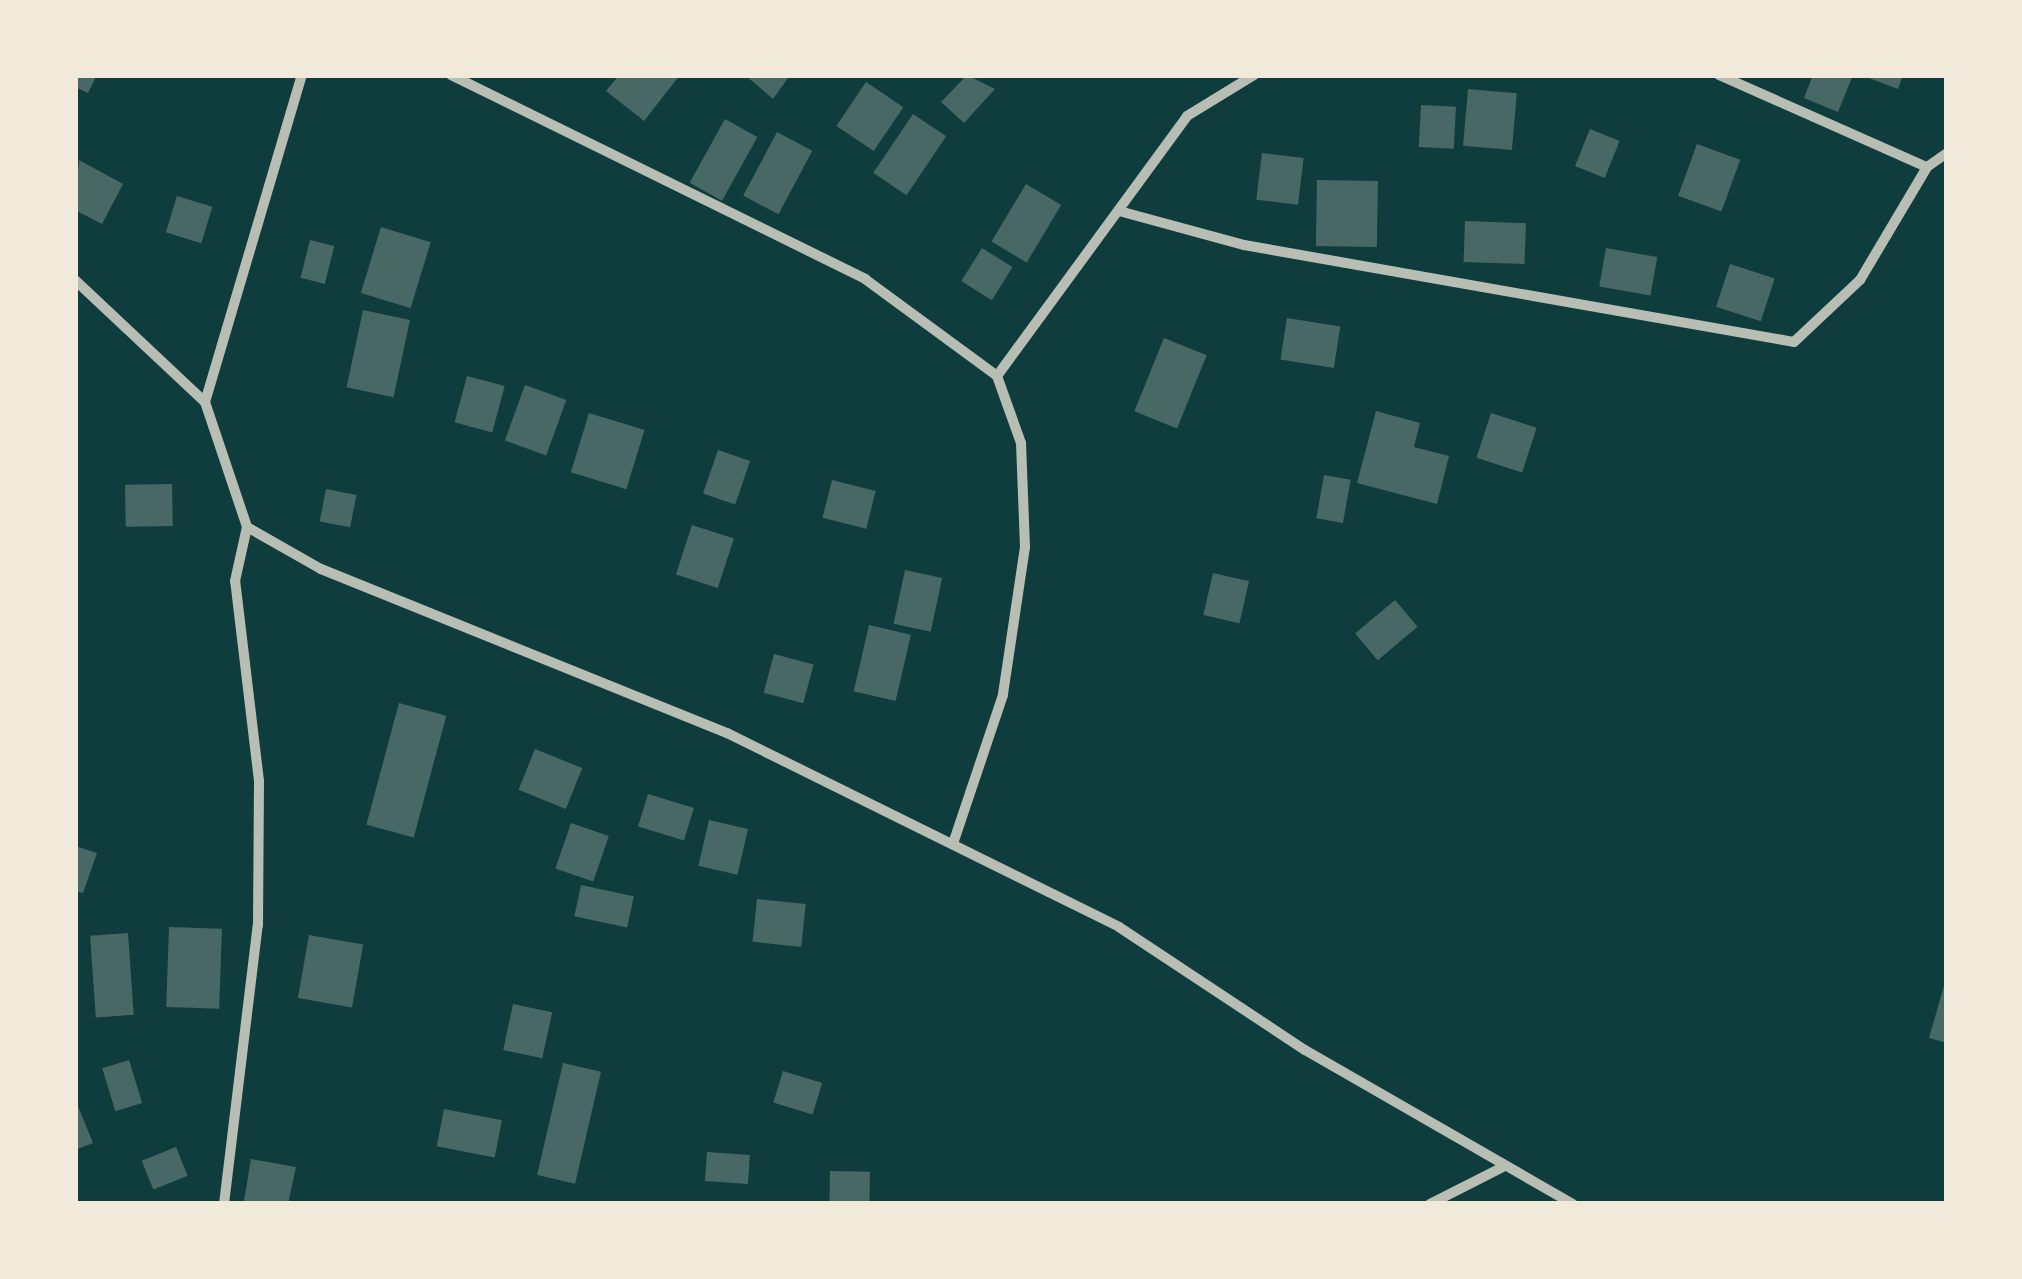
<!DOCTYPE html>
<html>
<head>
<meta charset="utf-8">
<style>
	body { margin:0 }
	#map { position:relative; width:2022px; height:1279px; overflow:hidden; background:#0f3d3e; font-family:"Roboto Condensed",sans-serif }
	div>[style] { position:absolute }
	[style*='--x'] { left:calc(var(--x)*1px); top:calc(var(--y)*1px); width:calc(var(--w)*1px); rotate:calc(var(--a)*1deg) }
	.building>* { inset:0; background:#486865; transform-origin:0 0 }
	.minor>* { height:10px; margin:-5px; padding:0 5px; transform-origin:5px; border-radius:5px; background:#b8beb3 }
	span { translate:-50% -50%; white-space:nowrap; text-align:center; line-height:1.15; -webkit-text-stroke:9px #f1e9da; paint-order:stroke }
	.frame { position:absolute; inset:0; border:78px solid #f1e9da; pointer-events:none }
</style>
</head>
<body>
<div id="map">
	<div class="building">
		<i style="clip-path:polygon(75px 75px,97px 75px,88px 93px,75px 87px)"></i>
		<i style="clip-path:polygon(619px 75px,680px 75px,644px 121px,606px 91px)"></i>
		<i style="clip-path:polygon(745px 75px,790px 75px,773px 99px)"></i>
		<i style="clip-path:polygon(967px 75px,995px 89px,964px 123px,941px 102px)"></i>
		<i style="clip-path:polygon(1813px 75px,1853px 75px,1838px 112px,1804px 98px)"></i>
		<i style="clip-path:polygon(1861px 75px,1903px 75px,1898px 89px)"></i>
		<i style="left:866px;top:82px;width:45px;height:53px;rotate:34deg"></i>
		<i style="left:1468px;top:89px;width:49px;height:57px;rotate:5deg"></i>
		<i style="left:1421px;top:105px;width:35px;height:42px;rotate:3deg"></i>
		<i style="left:913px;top:114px;width:40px;height:71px;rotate:34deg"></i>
		<i style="left:725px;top:119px;width:37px;height:73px;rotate:29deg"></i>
		<i style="left:1590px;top:129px;width:32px;height:40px;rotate:22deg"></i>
		<i style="left:777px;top:132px;width:40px;height:72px;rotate:28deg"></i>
		<i style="left:1697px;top:144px;width:46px;height:55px;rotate:20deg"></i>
		<i style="left:1262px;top:153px;width:42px;height:47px;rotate:7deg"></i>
		<i style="clip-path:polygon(79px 160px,123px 184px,102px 224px,75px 210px)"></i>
		<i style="left:1317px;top:180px;width:61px;height:66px;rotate:1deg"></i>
		<i style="left:1026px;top:184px;width:41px;height:67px;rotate:31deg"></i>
		<i style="left:177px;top:196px;width:37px;height:38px;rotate:17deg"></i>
		<i style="left:1465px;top:221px;width:61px;height:41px;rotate:2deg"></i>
		<i style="left:381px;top:227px;width:52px;height:69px;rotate:17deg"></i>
		<i style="left:310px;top:240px;width:25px;height:39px;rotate:14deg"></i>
		<i style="left:982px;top:248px;width:36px;height:39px;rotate:32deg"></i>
		<i style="left:1606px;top:248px;width:52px;height:39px;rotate:10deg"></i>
		<i style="left:1730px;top:264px;width:47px;height:45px;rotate:18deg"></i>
		<i style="left:363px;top:310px;width:48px;height:79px;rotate:12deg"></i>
		<i style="left:1287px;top:318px;width:54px;height:42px;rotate:9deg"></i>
		<i style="left:1164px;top:338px;width:46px;height:79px;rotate:22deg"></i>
		<i style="left:467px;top:376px;width:39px;height:48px;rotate:15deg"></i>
		<i style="left:525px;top:385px;width:44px;height:59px;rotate:20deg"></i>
		<i style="clip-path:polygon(1376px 411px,1420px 423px,1414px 447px,1449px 456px,1437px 504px,1357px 483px)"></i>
		<i style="left:589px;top:413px;width:58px;height:62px;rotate:17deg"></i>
		<i style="left:1491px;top:413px;width:48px;height:47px;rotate:18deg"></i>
		<i style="left:718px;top:450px;width:34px;height:46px;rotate:19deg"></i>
		<i style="left:1324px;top:475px;width:27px;height:44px;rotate:10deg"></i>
		<i style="left:832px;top:480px;width:45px;height:39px;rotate:14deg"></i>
		<i style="left:172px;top:484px;width:42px;height:47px;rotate:89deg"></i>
		<i style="left:326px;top:489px;width:31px;height:33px;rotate:11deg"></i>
		<i style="left:692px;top:525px;width:44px;height:52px;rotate:18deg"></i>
		<i style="left:905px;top:570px;width:38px;height:55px;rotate:12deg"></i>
		<i style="left:1213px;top:573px;width:37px;height:43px;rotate:13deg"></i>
		<i style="left:1395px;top:600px;width:35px;height:52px;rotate:50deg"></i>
		<i style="left:869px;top:625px;width:43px;height:68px;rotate:13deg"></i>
		<i style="left:774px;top:654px;width:41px;height:40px;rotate:15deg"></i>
		<i style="left:399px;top:703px;width:49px;height:126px;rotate:15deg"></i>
		<i style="left:535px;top:749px;width:51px;height:44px;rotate:22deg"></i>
		<i style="left:648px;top:794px;width:48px;height:34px;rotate:17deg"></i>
		<i style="left:709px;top:820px;width:40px;height:47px;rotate:13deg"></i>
		<i style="left:571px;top:823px;width:40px;height:48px;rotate:19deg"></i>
		<i style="clip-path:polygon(75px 846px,97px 853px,83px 893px,75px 891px)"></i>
		<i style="left:581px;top:885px;width:54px;height:32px;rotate:12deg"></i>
		<i style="left:757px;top:899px;width:49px;height:43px;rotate:6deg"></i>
		<i style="left:169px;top:927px;width:53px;height:80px;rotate:2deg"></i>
		<i style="left:128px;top:933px;width:82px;height:38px;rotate:86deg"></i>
		<i style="left:309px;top:935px;width:55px;height:64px;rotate:10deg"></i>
		<i style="clip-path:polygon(1946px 979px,1947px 980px,1947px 1043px,1929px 1038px)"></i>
		<i style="left:513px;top:1004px;width:40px;height:47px;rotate:12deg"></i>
		<i style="left:129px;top:1060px;width:45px;height:28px;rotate:73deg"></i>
		<i style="left:563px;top:1063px;width:39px;height:115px;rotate:13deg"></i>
		<i style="left:783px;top:1071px;width:41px;height:33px;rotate:17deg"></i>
		<i style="clip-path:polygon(75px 1099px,93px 1143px,75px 1150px)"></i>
		<i style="left:444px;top:1109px;width:59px;height:38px;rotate:11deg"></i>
		<i style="left:176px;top:1147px;width:31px;height:37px;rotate:68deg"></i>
		<i style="left:707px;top:1152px;width:43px;height:29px;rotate:4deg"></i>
		<i style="clip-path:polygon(251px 1159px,296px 1167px,288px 1204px,244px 1201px)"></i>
		<i style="left:830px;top:1171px;width:40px;height:33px;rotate:1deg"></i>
	</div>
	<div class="minor">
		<i style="--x:451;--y:75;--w:462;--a:26.2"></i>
		<i style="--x:865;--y:279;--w:164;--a:36.3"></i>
		<i style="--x:997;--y:376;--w:71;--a:70.3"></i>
		<i style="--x:1021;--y:443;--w:104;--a:87.8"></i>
		<i style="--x:1025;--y:547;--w:150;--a:98.5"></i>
		<i style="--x:1003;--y:695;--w:157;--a:108.6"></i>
		<i style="--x:1719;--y:75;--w:227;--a:23.9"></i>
		<i style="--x:1119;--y:211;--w:130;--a:15.2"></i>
		<i style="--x:1244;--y:245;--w:558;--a:10"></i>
		<i style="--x:1794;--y:342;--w:91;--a:-43.2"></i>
		<i style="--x:1860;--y:280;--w:131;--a:-59.3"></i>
		<i style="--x:1927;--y:167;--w:24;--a:-35"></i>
		<i style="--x:75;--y:280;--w:178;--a:43.2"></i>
		<i style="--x:205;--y:402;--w:132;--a:71.4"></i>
		<i style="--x:247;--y:527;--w:85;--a:29.6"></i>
		<i style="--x:321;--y:569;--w:438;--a:22"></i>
		<i style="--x:727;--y:733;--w:437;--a:26.3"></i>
		<i style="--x:1119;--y:927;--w:223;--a:33.5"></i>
		<i style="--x:1305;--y:1050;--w:309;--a:29.9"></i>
		<i style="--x:997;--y:376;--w:322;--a:-53.8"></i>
		<i style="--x:1187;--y:116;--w:79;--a:-31.5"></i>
		<i style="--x:205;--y:402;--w:341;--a:-73.5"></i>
		<i style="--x:224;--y:1204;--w:281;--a:-83.1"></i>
		<i style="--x:258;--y:925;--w:144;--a:-89.6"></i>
		<i style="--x:259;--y:781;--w:201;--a:-96.8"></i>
		<i style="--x:235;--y:581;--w:55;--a:-77.5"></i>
		<i style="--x:1430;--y:1204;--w:82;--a:-26.9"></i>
	</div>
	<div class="frame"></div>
</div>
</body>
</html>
